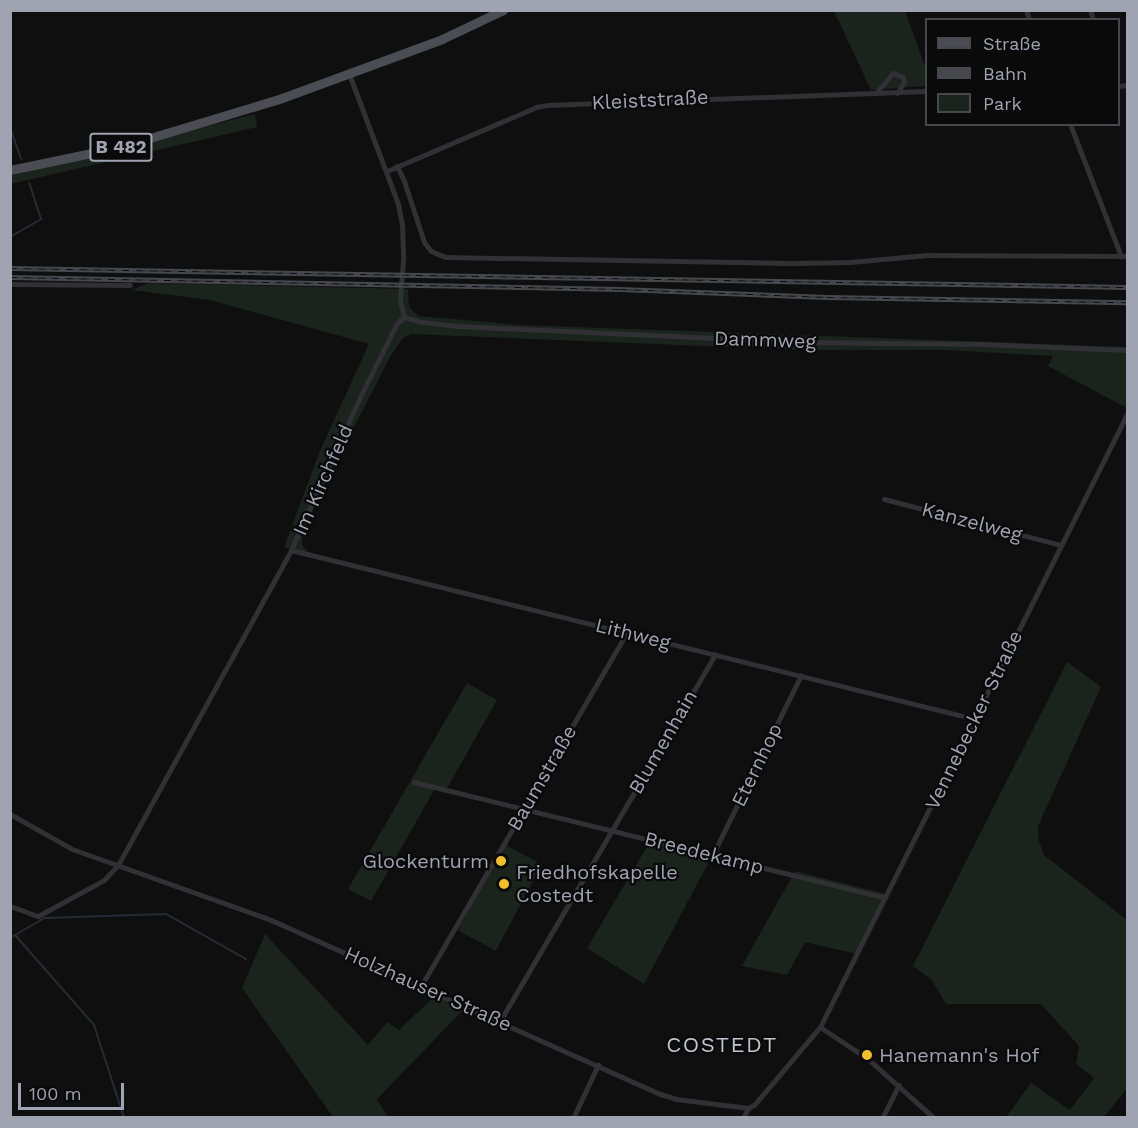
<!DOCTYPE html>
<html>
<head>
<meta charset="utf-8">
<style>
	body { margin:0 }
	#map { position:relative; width:1138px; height:1128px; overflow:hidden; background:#0f0f10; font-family:"Work Sans",sans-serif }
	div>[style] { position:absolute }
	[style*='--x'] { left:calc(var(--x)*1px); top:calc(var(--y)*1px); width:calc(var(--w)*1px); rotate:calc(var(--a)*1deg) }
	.green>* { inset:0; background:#1b231d; transform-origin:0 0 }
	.stream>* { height:2px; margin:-1px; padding:0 1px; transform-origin:1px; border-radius:1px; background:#262c34 }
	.street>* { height:5px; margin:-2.5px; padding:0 2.5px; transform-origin:2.5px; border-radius:2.5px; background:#303035 }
	.primary>* { height:9px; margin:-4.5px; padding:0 4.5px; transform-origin:4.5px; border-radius:4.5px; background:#4c4d54 }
	.rail>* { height:4.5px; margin-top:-2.25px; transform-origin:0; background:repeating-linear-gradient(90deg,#0a0a0b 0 7px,#47484e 0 14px); box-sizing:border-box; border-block:2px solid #47484e }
	.dots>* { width:16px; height:16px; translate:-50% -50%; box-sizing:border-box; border:3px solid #0a0a0b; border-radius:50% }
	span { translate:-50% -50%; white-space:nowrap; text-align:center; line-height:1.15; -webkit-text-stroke:4.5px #0a0a0b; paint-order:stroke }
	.shield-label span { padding:2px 4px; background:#0a0a0b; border:2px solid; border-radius:4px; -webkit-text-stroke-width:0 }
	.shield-label { font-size:18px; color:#a0a4b2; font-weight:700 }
	.street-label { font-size:20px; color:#a0a4b2 }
	.poi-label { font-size:20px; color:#a0a4b2 }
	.right { translate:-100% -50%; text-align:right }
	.left { translate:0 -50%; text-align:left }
	.quarter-label { font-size:22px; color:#c1c3ce; letter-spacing:1.5px }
	.frame { position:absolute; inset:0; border:12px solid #a0a4b2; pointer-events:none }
	.legend { position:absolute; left:925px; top:18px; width:195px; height:108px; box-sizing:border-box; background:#0a0a0b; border:2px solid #46484e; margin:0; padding:8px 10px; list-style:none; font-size:18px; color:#a0a4b2 }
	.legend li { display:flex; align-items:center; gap:12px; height:30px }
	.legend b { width:30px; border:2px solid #46484e }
	.scale { position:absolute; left:18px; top:1083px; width:106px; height:27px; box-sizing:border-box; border:3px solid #a0a4b2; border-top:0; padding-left:8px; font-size:18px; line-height:21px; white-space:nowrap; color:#a0a4b2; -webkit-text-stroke:4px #0a0a0b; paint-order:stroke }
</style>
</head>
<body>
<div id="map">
	<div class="green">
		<i style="clip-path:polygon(834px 11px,905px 11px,926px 69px,926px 86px,871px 90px)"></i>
		<i style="clip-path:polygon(255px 114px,257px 127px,11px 184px,10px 176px)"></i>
		<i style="clip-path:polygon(149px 283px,408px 289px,409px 307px,418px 316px,520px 325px,1127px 347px,1127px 402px,1125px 407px,1048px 366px,1053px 356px,944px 350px,799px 350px,411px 334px,402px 339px,390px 357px,319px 495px,302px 538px,302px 545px,309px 553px,284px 547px,319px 453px,369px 344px,210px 300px,131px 290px)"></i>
		<i style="clip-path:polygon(1067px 662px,1101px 687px,1038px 826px,1039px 841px,1044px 855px,1127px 920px,1127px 1088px,1104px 1117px,1006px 1117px,1031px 1083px,1070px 1110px,1094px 1078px,1076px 1064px,1079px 1046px,1041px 1004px,946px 1004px,932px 980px,913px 966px)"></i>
		<i style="clip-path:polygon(467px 683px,497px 700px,446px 790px,436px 787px,371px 901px,348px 889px)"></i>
		<i style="clip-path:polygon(651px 840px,712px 856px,644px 984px,587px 948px)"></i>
		<i style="left:504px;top:844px;width:43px;height:98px;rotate:28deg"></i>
		<i style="clip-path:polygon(795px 871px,886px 894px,857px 954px,805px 942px,787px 975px,742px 966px)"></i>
		<i style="clip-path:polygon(265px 934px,368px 1045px,387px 1022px,399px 1030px,435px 996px,464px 1009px,377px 1099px,388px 1117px,333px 1117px,242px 988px)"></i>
	</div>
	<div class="stream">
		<i style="--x:10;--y:128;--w:33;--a:70"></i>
		<i style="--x:10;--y:237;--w:36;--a:-30"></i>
		<i style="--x:41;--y:219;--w:38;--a:-108"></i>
		<i style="--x:15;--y:935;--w:34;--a:-30"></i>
		<i style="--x:44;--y:918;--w:122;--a:-1.9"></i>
		<i style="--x:166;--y:914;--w:92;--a:29.4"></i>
		<i style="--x:10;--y:938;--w:6;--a:-31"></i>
		<i style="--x:15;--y:935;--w:120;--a:48.7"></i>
		<i style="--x:94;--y:1025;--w:98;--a:72.1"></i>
	</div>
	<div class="street">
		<i style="--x:1026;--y:10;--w:10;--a:73"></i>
		<i style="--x:1090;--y:10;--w:10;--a:73"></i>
		<i style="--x:349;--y:74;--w:139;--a:69.3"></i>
		<i style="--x:398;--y:204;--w:20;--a:79"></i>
		<i style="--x:402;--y:224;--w:36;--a:88"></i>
		<i style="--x:403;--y:260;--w:40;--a:94.3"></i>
		<i style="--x:400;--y:300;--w:17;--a:77"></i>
		<i style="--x:1118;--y:86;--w:10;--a:-6"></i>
		<i style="--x:876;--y:93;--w:26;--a:-50"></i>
		<i style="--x:893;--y:73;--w:11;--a:22"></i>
		<i style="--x:903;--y:77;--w:5;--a:79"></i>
		<i style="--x:904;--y:82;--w:13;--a:122"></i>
		<i style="--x:1070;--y:124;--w:142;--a:68.9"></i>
		<i style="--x:397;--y:166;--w:17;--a:65"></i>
		<i style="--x:404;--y:181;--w:64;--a:71.8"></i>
		<i style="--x:424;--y:242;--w:11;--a:52"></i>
		<i style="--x:431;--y:251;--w:15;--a:23"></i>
		<i style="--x:445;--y:257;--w:351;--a:1"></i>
		<i style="--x:796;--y:263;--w:54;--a:-1.1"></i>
		<i style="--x:850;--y:262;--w:77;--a:-5.2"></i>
		<i style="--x:927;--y:255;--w:201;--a:0.3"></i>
		<i style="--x:387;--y:171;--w:162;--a:-23.2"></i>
		<i style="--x:536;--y:107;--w:11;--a:-10"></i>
		<i style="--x:547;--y:105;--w:379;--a:-2.1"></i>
		<i style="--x:10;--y:284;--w:120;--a:0.5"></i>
		<i style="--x:404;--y:317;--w:18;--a:16"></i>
		<i style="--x:421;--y:322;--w:38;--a:6"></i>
		<i style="--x:459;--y:326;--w:341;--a:2.7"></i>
		<i style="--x:800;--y:342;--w:180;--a:0.6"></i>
		<i style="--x:980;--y:344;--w:148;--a:2.3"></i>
		<i style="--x:884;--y:499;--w:182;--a:14.6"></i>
		<i style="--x:291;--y:550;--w:705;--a:13.88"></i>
		<i style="--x:414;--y:782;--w:485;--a:13.8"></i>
		<i style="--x:10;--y:814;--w:71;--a:29.4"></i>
		<i style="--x:72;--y:849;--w:211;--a:19.6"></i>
		<i style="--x:271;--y:920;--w:426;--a:24.1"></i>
		<i style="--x:660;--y:1094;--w:17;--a:17"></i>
		<i style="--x:676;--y:1099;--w:73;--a:7.1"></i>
		<i style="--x:748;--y:1108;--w:7;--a:-27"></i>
		<i style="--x:754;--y:1105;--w:102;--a:-49.8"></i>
		<i style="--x:820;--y:1027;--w:688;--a:-63.4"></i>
		<i style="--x:713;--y:854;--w:199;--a:-63.8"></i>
		<i style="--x:10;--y:906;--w:30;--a:20"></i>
		<i style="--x:38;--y:916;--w:75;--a:-28.6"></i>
		<i style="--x:104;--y:880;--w:21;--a:-47"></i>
		<i style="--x:118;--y:865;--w:359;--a:-61.2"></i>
		<i style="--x:291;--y:550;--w:170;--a:-65.7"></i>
		<i style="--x:361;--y:395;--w:80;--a:-63.4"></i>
		<i style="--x:397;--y:323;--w:9;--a:-41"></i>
		<i style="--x:421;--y:986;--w:410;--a:-59.8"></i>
		<i style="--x:500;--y:1021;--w:425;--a:-59.6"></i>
		<i style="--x:820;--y:1027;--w:58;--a:33.7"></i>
		<i style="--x:868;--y:1059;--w:89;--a:41.8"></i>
		<i style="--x:573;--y:1118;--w:59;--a:-64.7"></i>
		<i style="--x:743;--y:1118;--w:11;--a:-63"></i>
		<i style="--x:882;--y:1118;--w:37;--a:-63"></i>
	</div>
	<div class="primary">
		<i style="--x:10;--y:170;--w:112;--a:-11.8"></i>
		<i style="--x:120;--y:147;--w:169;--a:-16.8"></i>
		<i style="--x:282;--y:98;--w:171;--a:-20.2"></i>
		<i style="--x:442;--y:39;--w:68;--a:-25.4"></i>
	</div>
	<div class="rail">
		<i style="--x:10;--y:268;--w:1118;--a:0.97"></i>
		<i style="--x:10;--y:277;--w:610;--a:1.13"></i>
		<i style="--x:620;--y:289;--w:207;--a:2.2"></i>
		<i style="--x:827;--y:297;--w:301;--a:1"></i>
	</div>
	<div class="dots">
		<i style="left:501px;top:861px;background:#f3bf24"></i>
		<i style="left:504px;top:884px;background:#f3bf24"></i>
		<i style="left:867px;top:1055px;background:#f3bf24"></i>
	</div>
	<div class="shield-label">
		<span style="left:121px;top:147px">B 482</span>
	</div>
	<div class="street-label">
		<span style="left:650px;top:100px;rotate:-3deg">Kleiststraße</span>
		<span style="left:765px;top:340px;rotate:2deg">Dammweg</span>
		<span style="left:323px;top:480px;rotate:-66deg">Im Kirchfeld</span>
		<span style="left:972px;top:522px;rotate:15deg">Kanzelweg</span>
		<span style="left:633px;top:634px;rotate:14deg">Lithweg</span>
		<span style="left:974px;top:720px;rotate:-64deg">Vennebecker Straße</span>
		<span style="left:663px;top:742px;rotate:-60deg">Blumenhain</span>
		<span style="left:757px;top:765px;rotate:-64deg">Eternhop</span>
		<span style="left:542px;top:778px;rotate:-60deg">Baumstraße</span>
		<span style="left:704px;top:853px;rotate:14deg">Breedekamp</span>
		<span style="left:428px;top:989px;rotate:24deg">Holzhauser Straße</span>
	</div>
	<div class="poi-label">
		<span class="right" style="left:489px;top:861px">Glockenturm</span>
		<span class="left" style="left:516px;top:884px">Friedhofskapelle<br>Costedt</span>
		<span class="left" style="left:879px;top:1055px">Hanemann's Hof</span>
	</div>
	<div class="quarter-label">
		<span style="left:722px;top:1045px">COSTEDT</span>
	</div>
	<div class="frame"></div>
	<ul class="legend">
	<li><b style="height:8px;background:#4c4d54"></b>Straße</li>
	<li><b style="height:8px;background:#47484e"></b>Bahn</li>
	<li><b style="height:16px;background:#1b231d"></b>Park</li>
	</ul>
	<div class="scale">100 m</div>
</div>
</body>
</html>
